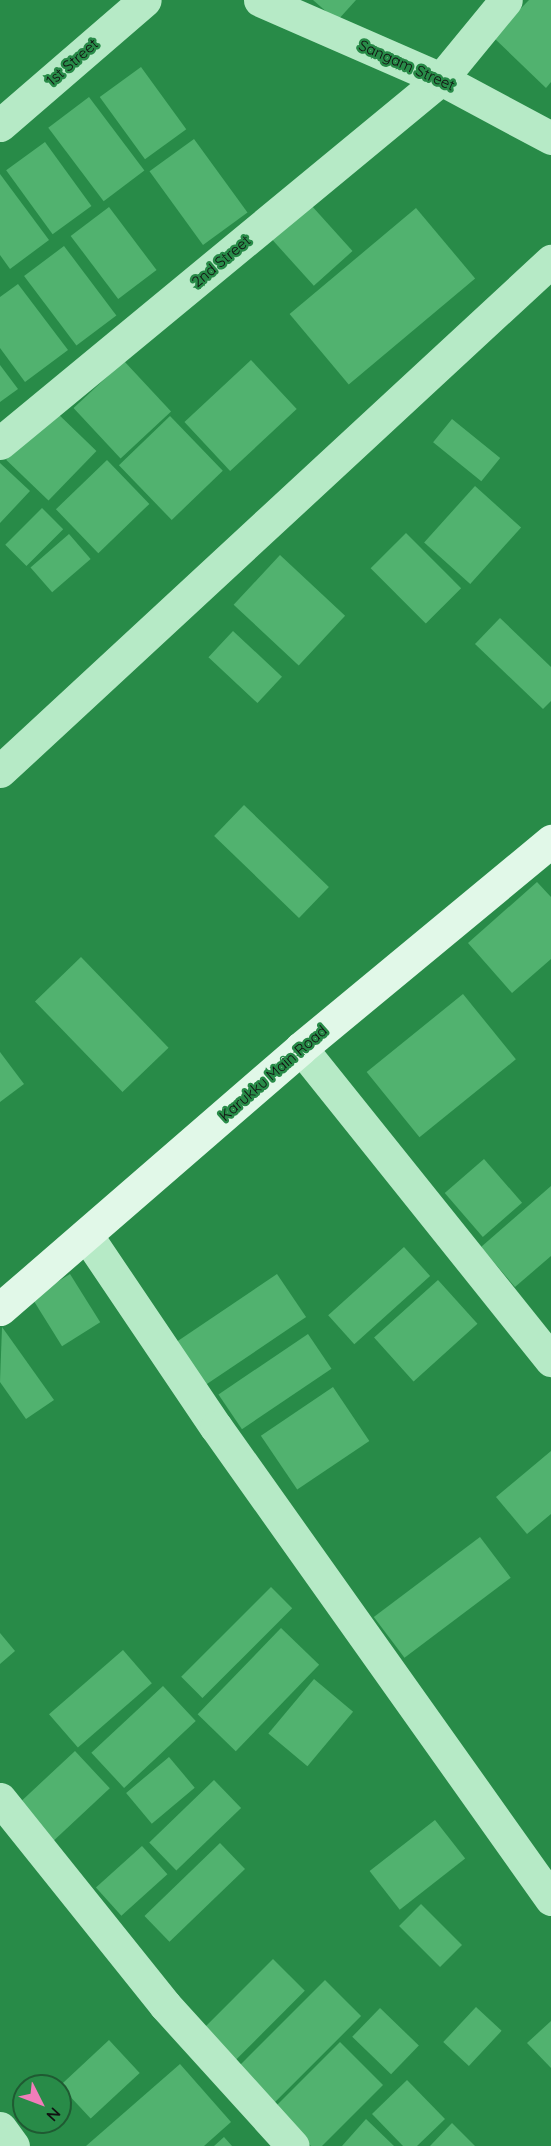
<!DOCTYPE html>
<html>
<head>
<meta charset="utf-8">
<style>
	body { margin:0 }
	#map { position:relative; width:551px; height:2146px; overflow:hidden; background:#288b48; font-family:Quicksand,sans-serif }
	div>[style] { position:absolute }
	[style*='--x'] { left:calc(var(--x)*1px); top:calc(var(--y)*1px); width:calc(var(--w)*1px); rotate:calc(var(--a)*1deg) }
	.building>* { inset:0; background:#51b26f; transform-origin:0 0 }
	.minor>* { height:33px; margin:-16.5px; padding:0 16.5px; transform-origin:16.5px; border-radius:16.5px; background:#b6eac6 }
	.secondary>* { height:33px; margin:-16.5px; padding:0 16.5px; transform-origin:16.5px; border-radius:16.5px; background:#e1f8e8 }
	span { translate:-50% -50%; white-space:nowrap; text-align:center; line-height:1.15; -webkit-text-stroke:5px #288b48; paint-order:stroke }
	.street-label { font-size:15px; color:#111 }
	.north { position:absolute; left:12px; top:2074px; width:60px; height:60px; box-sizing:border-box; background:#288b48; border:2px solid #1f5a32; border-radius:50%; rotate:132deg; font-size:16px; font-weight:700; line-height:24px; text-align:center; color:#111 }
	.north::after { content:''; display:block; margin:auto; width:21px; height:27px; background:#f17dba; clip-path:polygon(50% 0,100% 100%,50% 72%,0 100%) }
</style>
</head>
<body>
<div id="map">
	<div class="building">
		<i style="clip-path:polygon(313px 0,356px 0,337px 21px)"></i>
		<i style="clip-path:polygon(529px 0,551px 0,551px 82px,546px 88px,493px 37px)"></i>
		<i style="left:141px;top:67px;width:77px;height:51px;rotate:54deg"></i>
		<i style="left:89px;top:97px;width:92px;height:51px;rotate:53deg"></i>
		<i style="left:194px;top:139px;width:91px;height:55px;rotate:54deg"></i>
		<i style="left:45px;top:142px;width:79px;height:48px;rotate:54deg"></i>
		<i style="clip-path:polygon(0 174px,49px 240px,10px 269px,0 255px)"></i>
		<i style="left:311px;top:205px;width:62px;height:52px;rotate:48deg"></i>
		<i style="left:109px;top:207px;width:79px;height:48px;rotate:53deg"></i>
		<i style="left:416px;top:208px;width:92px;height:165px;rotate:50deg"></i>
		<i style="left:64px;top:246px;width:87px;height:50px;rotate:53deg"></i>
		<i style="clip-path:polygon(18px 284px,68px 350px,25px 382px,0 348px,0 297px)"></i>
		<i style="left:251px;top:360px;width:67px;height:91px;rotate:47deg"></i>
		<i style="left:124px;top:361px;width:69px;height:69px;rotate:47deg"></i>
		<i style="clip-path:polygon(0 365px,18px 389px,0 402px)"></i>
		<i style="left:54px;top:410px;width:59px;height:69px;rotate:44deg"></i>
		<i style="left:170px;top:416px;width:76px;height:71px;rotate:46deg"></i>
		<i style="left:452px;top:419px;width:62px;height:30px;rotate:39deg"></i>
		<i style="left:107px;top:460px;width:61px;height:71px;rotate:46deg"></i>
		<i style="clip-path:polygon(0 463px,30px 491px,0 523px)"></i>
		<i style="left:475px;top:486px;width:62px;height:76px;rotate:42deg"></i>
		<i style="left:42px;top:508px;width:30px;height:52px;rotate:45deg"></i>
		<i style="left:406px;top:533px;width:78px;height:50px;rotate:45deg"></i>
		<i style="left:69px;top:534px;width:33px;height:51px;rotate:49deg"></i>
		<i style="left:280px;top:555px;width:89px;height:68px;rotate:43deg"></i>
		<i style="clip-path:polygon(500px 618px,551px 667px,551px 701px,543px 709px,475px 644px)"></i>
		<i style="left:233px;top:631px;width:67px;height:36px;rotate:43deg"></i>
		<i style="left:244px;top:805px;width:118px;height:43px;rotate:44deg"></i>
		<i style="clip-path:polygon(537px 882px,551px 897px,551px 959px,512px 993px,468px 943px)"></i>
		<i style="left:81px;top:957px;width:126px;height:64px;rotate:46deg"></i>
		<i style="left:463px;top:994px;width:84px;height:124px;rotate:51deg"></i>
		<i style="clip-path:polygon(0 1052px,24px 1084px,0 1102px)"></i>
		<i style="left:484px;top:1159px;width:58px;height:52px;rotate:49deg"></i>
		<i style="clip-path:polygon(551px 1186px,551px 1256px,515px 1287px,481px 1247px)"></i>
		<i style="left:404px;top:1247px;width:39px;height:102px;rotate:48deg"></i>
		<i style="left:70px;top:1274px;width:57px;height:45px;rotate:58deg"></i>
		<i style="left:277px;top:1274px;width:52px;height:134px;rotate:56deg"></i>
		<i style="left:438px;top:1280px;width:59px;height:86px;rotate:48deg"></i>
		<i style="clip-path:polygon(2px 1327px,54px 1400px,26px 1419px,0 1382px)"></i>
		<i style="left:308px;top:1334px;width:42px;height:108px;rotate:56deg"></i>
		<i style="left:333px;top:1387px;width:65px;height:87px;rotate:56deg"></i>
		<i style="clip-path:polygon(551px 1451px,551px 1514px,527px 1534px,496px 1497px)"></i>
		<i style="left:480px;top:1537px;width:51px;height:133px;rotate:53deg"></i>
		<i style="left:271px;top:1587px;width:30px;height:127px;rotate:45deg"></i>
		<i style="left:281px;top:1628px;width:53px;height:120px;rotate:44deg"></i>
		<i style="clip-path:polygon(0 1633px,15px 1651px,0 1664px)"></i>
		<i style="left:123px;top:1650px;width:44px;height:98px;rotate:49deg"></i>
		<i style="left:314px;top:1679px;width:51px;height:71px;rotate:40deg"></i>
		<i style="left:163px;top:1686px;width:48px;height:98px;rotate:47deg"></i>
		<i style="left:75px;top:1751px;width:51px;height:86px;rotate:47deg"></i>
		<i style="left:169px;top:1757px;width:40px;height:56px;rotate:50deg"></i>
		<i style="left:214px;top:1780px;width:39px;height:90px;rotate:46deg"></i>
		<i style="left:435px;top:1820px;width:49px;height:83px;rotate:52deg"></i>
		<i style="left:220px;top:1843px;width:36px;height:105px;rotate:46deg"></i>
		<i style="left:142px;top:1846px;width:38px;height:62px;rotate:48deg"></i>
		<i style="left:421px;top:1904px;width:58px;height:31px;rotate:45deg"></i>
		<i style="left:273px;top:1959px;width:45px;height:101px;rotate:45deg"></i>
		<i style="left:325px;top:1980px;width:51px;height:124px;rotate:45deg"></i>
		<i style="left:476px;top:2007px;width:35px;height:48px;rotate:43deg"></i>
		<i style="left:380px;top:2008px;width:54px;height:40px;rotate:44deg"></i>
		<i style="clip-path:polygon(551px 2021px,551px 2068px,527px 2043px)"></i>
		<i style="left:109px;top:2040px;width:45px;height:67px;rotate:47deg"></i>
		<i style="clip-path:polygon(340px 2042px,383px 2085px,322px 2146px,311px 2146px,273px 2109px)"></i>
		<i style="clip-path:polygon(180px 2064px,231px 2122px,204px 2146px,86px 2146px)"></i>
		<i style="clip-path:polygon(407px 2080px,445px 2119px,417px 2146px,403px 2146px,372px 2114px)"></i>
		<i style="clip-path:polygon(366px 2119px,394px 2146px,342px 2146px)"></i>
		<i style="clip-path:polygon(452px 2123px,475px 2146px,430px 2146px)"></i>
		<i style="clip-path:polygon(224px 2137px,232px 2146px,214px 2146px)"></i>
	</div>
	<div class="minor">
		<i style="--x:260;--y:0;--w:197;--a:23.6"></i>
		<i style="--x:441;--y:79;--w:125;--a:28.2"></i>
		<i style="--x:0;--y:125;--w:191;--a:-40.8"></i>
		<i style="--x:0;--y:443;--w:572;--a:-39.54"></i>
		<i style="--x:441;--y:79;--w:102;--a:-50.6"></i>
		<i style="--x:0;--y:771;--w:751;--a:-42.79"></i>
		<i style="--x:301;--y:1048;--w:400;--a:51.3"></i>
		<i style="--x:87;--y:1236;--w:230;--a:56"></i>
		<i style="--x:216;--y:1427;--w:579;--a:54.63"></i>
		<i style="--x:0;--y:1799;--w:264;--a:51.3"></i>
		<i style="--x:165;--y:2005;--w:190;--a:47.8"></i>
		<i style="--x:0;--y:2128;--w:22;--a:54"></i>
	</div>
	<div class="secondary">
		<i style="--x:0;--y:1309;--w:398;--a:-40.9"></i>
		<i style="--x:301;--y:1048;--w:325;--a:-39.6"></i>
	</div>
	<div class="street-label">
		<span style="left:72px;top:62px;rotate:-41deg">1st Street</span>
		<span style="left:407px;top:65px;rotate:24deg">Sangam Street</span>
		<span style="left:221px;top:261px;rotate:-40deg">2nd Street</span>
		<span style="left:273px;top:1073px;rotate:-41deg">Karukku Main Road</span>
	</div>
	<div class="north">N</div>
</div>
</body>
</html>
